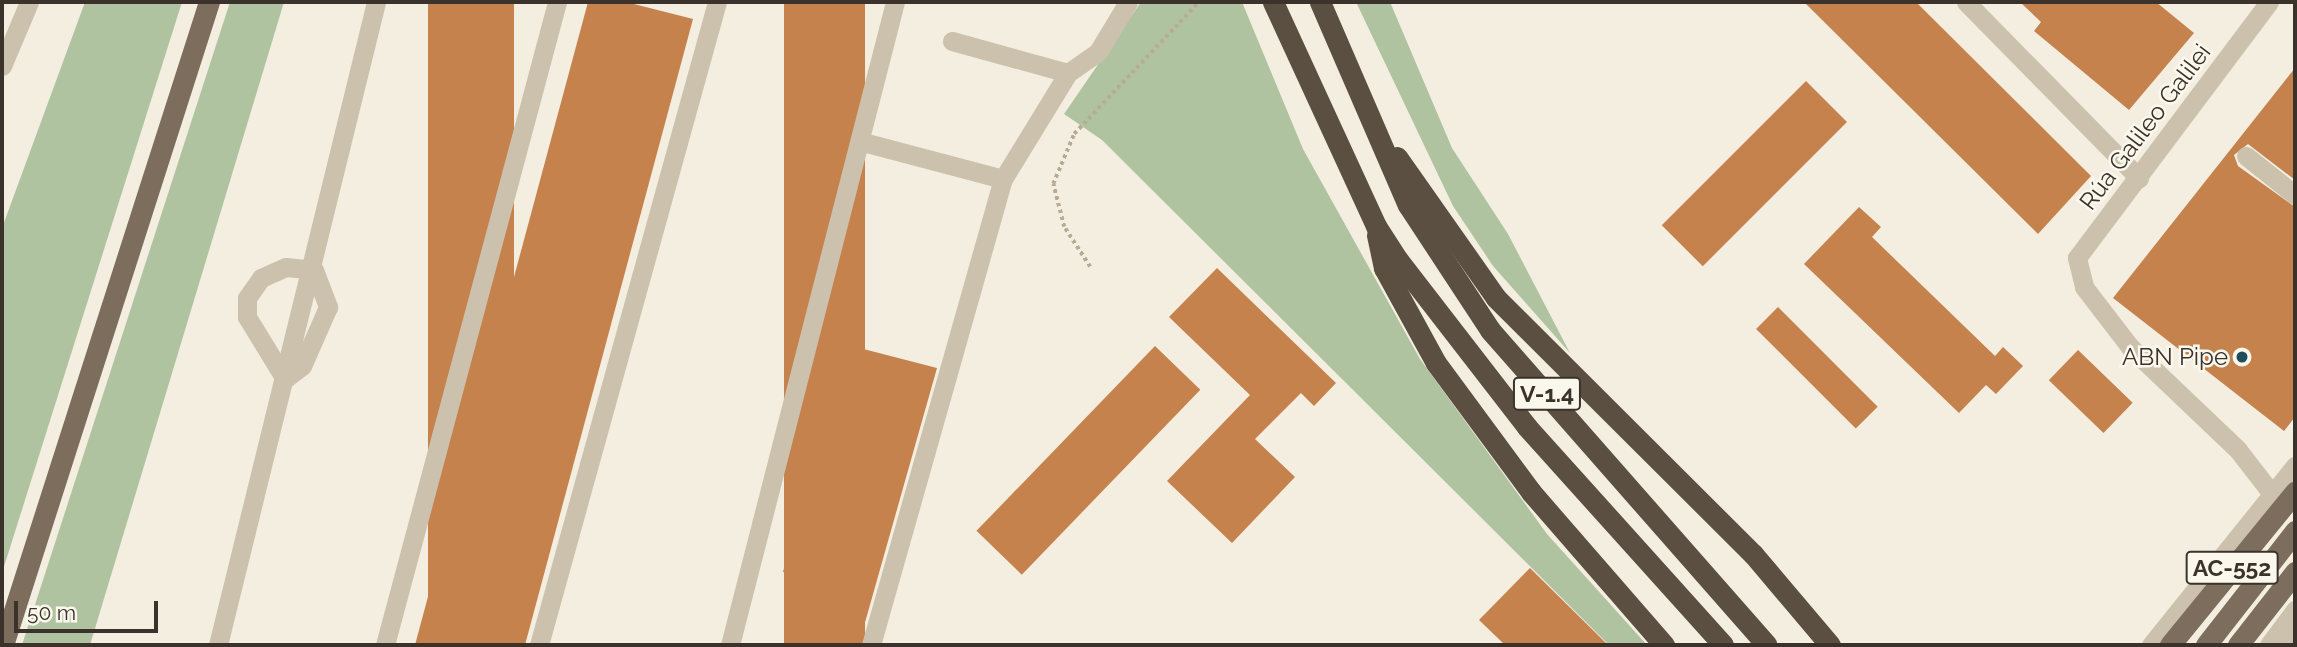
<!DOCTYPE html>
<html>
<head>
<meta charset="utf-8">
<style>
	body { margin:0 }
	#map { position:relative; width:2297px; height:647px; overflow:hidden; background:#f3eee0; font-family:Raleway,sans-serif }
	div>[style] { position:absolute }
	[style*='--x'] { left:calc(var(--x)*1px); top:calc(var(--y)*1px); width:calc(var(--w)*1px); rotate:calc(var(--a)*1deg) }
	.green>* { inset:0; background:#b0c3a0 }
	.building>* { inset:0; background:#c5824c; transform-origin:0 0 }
	.path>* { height:3.5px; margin-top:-1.75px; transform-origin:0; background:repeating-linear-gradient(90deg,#b8ab96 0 3.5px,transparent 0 7px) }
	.minor>* { height:19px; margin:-9.5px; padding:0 9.5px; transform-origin:9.5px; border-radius:9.5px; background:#ccc1ac }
	.major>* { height:21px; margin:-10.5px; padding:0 10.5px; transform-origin:10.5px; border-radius:10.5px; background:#7c6d5c }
	.highway>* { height:21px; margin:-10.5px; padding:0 10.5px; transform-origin:10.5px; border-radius:10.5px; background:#5b4f42 }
	.dots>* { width:19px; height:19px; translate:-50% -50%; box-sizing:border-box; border:4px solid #faf7ed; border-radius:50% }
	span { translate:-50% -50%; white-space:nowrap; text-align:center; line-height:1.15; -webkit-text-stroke:5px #faf7ed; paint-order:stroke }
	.shield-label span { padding:2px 5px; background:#faf7ed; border:2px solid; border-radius:5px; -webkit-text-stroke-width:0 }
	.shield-label { font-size:23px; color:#3a322b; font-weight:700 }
	.street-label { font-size:24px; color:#3a322b }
	.poi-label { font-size:24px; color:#3a322b }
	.right { translate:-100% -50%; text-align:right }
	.frame { position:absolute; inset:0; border:4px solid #3a322b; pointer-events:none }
	.scale { position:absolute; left:14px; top:601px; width:144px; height:32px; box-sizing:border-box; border:4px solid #3a322b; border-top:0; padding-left:9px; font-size:21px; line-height:24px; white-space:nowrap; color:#3a322b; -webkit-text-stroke:5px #faf7ed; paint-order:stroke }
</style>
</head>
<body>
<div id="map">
	<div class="green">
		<i style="clip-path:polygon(85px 2px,182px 2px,2px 573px,2px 228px)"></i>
		<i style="clip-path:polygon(230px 2px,284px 2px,90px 645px,22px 645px)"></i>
		<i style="clip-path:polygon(1141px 2px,1242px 2px,1303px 149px,1420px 359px,1547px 534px,1647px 645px,1609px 645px,1102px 140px,1064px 114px)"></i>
		<i style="clip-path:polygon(1356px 2px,1390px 2px,1452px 148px,1508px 234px,1570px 353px,1493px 266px,1453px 206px)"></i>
	</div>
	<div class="building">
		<i style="left:428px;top:2px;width:86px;height:666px"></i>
		<i style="clip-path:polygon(588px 2px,626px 2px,693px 19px,525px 645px,415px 645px)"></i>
		<i style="left:784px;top:2px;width:81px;height:666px"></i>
		<i style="clip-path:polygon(1804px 2px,1916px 2px,2091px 176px,2038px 234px)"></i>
		<i style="clip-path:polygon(2020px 2px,2156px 2px,2194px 33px,2129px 110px,2034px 31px,2041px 22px)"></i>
		<i style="clip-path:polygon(2295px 68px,2295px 180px,2248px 144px,2234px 155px,2238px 166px,2295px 207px,2295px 417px,2284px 431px,2113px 298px)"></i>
		<i style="left:1806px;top:81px;width:58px;height:204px;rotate:45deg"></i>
		<i style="clip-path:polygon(1859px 207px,1881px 227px,1872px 237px,1995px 356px,2003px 347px,2023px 366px,1996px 394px,1986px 385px,1959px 413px,1804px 264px)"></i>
		<i style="clip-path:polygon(1217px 268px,1336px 383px,1314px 406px,1301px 393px,1255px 439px,1295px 477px,1232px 543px,1167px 481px,1250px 395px,1169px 317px)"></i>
		<i style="left:1778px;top:307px;width:141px;height:31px;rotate:45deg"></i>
		<i style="clip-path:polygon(844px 344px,937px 368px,864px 626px,836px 619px,844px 588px,783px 572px)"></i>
		<i style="left:1155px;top:346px;width:63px;height:257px;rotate:44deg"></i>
		<i style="left:2078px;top:350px;width:76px;height:42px;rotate:44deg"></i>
		<i style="clip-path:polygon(1530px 568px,1608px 645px,1505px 645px,1479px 620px)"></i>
	</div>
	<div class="path">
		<i style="--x:1090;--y:267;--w:48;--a:-123"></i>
		<i style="--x:1064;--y:227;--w:44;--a:-104.3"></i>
		<i style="--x:1053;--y:184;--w:54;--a:-67.2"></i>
		<i style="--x:1074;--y:134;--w:182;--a:-46.6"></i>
	</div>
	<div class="minor">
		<i style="--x:1966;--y:2;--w:247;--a:45.5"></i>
		<i style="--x:2269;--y:2;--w:320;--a:126.9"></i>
		<i style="--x:2077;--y:258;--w:30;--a:76"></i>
		<i style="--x:2084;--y:287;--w:76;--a:52.5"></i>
		<i style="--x:2130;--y:347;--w:149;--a:43.6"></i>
		<i style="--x:2238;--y:450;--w:56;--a:52.3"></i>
		<i style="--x:952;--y:41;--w:120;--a:15.4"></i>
		<i style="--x:2;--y:66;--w:69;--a:-67.1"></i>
		<i style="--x:863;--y:142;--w:145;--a:14.8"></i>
		<i style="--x:2246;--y:156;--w:63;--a:38.5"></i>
		<i style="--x:286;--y:267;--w:28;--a:6"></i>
		<i style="--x:314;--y:270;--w:40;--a:69"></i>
		<i style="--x:328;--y:307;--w:64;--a:113.8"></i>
		<i style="--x:302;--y:366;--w:21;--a:143"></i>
		<i style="--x:285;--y:379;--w:73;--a:-121.5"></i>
		<i style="--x:247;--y:317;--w:19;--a:-90"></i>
		<i style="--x:247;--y:298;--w:24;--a:-55"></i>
		<i style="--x:261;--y:278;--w:27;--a:-24"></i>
		<i style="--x:218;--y:645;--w:662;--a:-76.19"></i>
		<i style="--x:385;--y:645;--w:666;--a:-75.02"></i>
		<i style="--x:539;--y:645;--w:667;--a:-74.53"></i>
		<i style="--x:730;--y:645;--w:664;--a:-75.61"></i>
		<i style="--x:871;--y:645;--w:484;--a:-74.2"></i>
		<i style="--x:1003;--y:179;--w:124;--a:-58.5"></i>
		<i style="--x:1068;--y:73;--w:37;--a:-35"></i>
		<i style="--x:1098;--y:52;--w:58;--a:-59"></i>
		<i style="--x:2151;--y:645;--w:230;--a:-51.2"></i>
		<i style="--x:2269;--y:645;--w:44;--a:-53.4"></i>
		<i style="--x:2288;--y:645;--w:11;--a:-52"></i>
	</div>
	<div class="major">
		<i style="--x:3;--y:645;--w:675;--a:-72.24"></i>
		<i style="--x:2170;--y:645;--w:198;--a:-50.8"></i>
		<i style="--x:2206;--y:645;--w:145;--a:-52"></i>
		<i style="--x:2238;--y:645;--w:93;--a:-52"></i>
	</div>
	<div class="highway">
		<i style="--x:1273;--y:2;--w:247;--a:65.3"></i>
		<i style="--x:1376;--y:226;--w:40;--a:57.1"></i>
		<i style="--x:1398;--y:260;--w:211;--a:52.3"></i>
		<i style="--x:1527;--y:427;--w:293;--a:48"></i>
		<i style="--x:1320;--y:2;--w:221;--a:66.6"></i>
		<i style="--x:1408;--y:205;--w:149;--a:56.7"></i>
		<i style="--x:1490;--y:330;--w:419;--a:48.7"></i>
		<i style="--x:1397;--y:157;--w:172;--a:54.9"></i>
		<i style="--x:1496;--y:298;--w:363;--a:44.9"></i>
		<i style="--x:1753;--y:554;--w:119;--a:49.8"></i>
		<i style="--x:1377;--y:235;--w:34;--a:78"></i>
		<i style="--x:1384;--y:268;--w:108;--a:61.3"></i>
		<i style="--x:1436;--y:363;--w:160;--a:53.6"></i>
		<i style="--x:1531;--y:492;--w:203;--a:49"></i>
	</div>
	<div class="dots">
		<i style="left:2242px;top:357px;background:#204c5c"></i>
	</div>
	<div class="shield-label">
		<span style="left:1547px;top:394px">V-1.4</span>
		<span style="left:2232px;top:568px">AC-552</span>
	</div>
	<div class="street-label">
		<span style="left:2145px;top:127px;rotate:-53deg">Rúa Galileo Galilei</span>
	</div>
	<div class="poi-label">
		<span class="right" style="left:2228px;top:357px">ABN Pipe</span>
	</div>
	<div class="frame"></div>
	<div class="scale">50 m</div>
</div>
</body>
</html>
